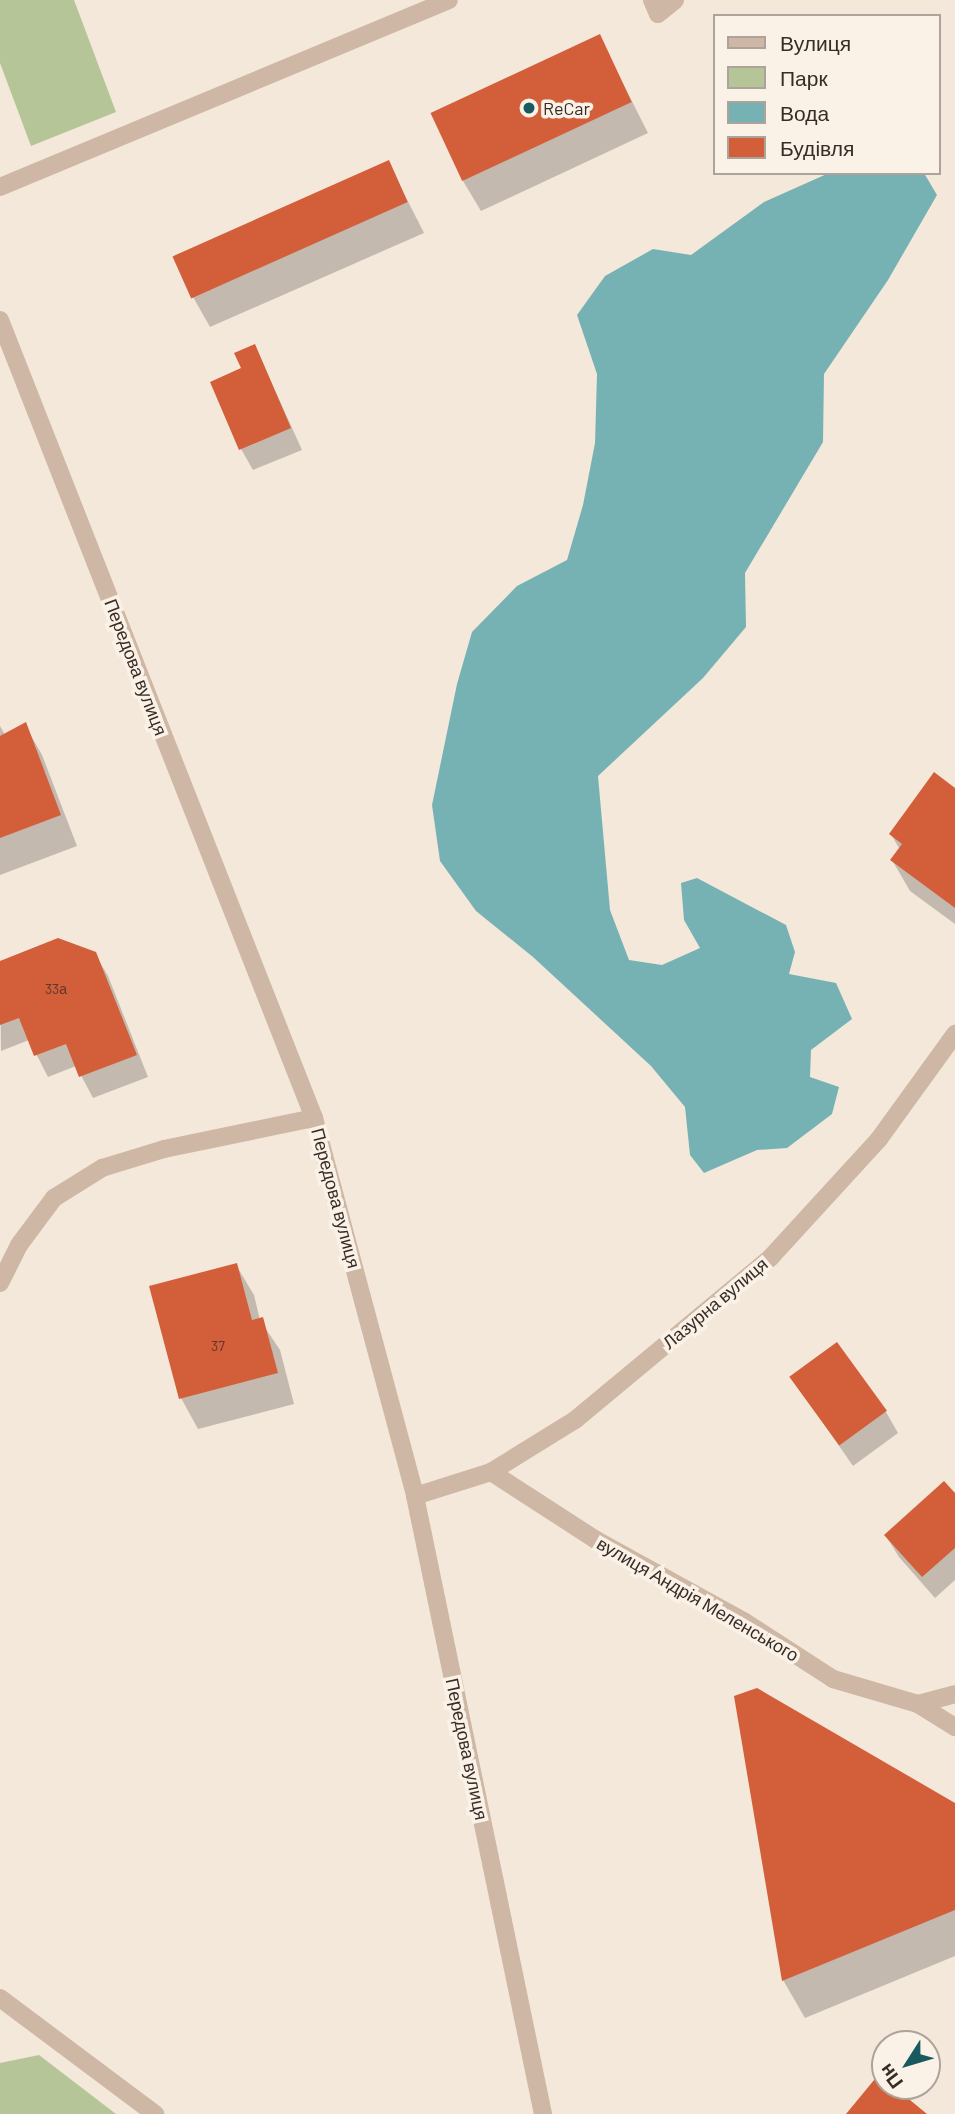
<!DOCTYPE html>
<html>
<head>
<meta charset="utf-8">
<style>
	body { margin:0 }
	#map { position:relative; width:955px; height:2114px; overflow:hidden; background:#f4e8da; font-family:Barlow,sans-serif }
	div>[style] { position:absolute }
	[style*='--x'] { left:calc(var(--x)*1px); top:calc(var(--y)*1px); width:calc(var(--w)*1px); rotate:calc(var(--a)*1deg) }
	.green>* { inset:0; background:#b6c598 }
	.water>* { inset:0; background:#76b2b4 }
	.shadow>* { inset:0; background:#0003 }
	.building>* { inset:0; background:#d35e3a; transform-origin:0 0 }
	.minor>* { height:18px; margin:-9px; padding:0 9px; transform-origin:9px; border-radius:9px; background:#ceb7a4 }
	.dots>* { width:19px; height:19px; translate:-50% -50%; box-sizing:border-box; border:4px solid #fbf2e7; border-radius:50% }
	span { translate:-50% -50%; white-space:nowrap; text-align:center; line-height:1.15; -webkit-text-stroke:7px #fbf2e7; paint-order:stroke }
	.number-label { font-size:14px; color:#5f382c }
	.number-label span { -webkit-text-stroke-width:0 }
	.poi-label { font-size:18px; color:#382c27 }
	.left { translate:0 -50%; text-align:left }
	.street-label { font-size:18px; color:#382c27 }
	.legend { position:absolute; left:713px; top:14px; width:228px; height:161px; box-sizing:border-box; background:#fbf2e7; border:2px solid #ada39a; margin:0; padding:9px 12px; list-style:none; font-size:21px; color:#382c27 }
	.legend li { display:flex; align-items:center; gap:14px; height:35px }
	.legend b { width:35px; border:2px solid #ada39a }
	.north { position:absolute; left:871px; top:2030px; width:70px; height:70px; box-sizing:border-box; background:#fbf2e7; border:2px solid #ada39a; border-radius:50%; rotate:233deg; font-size:19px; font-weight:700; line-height:28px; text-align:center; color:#382c27 }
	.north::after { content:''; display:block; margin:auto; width:24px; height:32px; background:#185a5f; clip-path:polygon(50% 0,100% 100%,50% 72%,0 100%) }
</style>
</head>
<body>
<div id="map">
	<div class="green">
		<i style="clip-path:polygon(0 0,74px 0,116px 112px,31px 146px,0 63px)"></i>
		<i style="clip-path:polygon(39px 2055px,116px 2114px,0 2114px,0 2063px)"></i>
	</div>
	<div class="water">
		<i style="clip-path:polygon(829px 173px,924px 173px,937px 195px,888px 280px,824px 374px,823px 442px,745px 573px,746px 627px,703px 678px,598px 776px,610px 910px,629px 960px,662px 965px,700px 948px,684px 920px,681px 883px,697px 878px,786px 925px,795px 952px,789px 974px,836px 983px,852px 1019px,811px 1050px,810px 1077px,839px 1087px,832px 1114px,787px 1148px,757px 1150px,704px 1173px,690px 1155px,685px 1107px,651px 1066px,533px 957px,476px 911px,440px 861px,432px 805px,457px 684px,472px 632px,517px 586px,567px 560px,583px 505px,595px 443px,597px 374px,577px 315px,605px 276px,653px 249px,691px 255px,764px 202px)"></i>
	</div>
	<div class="shadow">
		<i style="clip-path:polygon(599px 36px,648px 133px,481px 211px,463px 181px)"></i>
		<i style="clip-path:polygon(388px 162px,424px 233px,210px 327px,193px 297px)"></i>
		<i style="clip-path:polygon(255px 346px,302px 450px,253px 470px,241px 449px,243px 369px)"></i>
		<i style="clip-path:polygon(25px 725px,42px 755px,77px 846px,0 875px,0 726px,5px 735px)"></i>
		<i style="clip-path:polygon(955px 790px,955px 924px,910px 891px,892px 860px,900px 850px,891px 834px)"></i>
		<i style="clip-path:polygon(95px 954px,108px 976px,148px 1077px,93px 1098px,76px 1066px,48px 1077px,29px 1040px,1px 1051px,0 963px)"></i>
		<i style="clip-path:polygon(236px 1265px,254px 1295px,260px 1320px,280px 1350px,294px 1404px,198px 1429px,181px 1398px)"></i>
		<i style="clip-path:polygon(792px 1378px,886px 1412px,898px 1433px,853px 1466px)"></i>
		<i style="clip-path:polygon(955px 1495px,955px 1580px,935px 1598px,899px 1557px,886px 1536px)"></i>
		<i style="clip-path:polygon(955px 1805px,955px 1956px,805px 2018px,783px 1980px)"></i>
	</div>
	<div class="building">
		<i style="left:600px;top:34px;width:75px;height:187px;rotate:65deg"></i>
		<i style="left:389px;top:160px;width:46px;height:237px;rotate:66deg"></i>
		<i style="clip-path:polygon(255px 344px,291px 428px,239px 450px,210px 382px,241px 368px,234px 353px)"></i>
		<i style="clip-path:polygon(26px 722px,61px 815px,0 838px,0 736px)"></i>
		<i style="clip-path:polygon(934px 772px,955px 788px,955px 908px,890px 860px,902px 844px,889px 834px)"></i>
		<i style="clip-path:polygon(58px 938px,96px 952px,137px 1055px,79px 1077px,66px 1044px,34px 1056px,19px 1018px,0 1025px,0 961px)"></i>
		<i style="clip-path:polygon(237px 1263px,252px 1320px,263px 1317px,278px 1373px,179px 1399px,149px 1286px)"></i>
		<i style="left:837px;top:1342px;width:85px;height:59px;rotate:54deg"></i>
		<i style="clip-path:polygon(944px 1481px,955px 1493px,955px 1548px,922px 1577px,884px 1535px)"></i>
		<i style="clip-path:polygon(757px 1688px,955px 1803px,955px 1910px,782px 1981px,734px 1696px)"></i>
		<i style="clip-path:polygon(879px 2074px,885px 2079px,885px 2086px,893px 2086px,927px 2114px,846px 2114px)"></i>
	</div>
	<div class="minor">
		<i style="--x:652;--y:0;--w:15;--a:67"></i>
		<i style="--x:658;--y:14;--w:22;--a:-39"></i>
		<i style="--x:0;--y:187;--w:486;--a:-22.6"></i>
		<i style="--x:0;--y:320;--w:858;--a:68.52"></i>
		<i style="--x:314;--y:1118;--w:391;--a:75"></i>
		<i style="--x:415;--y:1496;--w:631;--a:78.3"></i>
		<i style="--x:0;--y:1283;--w:42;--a:-63.4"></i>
		<i style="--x:19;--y:1245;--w:59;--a:-53.3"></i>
		<i style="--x:54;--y:1198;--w:57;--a:-32"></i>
		<i style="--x:102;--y:1168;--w:65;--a:-17"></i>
		<i style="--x:164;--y:1149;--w:153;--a:-11.7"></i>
		<i style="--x:491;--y:1472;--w:125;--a:32.9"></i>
		<i style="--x:596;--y:1540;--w:170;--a:28.8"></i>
		<i style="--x:745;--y:1622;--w:105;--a:32.9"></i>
		<i style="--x:833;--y:1679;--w:89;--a:16.4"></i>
		<i style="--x:918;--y:1704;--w:38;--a:-15"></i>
		<i style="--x:415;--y:1496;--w:80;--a:-17.5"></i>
		<i style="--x:491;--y:1472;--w:99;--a:-31.8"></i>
		<i style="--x:575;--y:1420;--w:255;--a:-39.7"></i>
		<i style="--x:771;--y:1257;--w:160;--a:-47.5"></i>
		<i style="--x:879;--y:1139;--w:130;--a:-54.1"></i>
		<i style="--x:918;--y:1704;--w:44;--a:31.9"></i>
		<i style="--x:0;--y:1998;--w:194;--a:36.8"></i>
	</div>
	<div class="dots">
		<i style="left:529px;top:108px;background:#185a5f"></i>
	</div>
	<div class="number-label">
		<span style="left:56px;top:989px">33а</span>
		<span style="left:218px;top:1346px">37</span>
	</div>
	<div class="poi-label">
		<span class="left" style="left:543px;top:108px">ReCar</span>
	</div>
	<div class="street-label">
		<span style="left:136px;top:667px;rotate:69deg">Передова вулиця</span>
		<span style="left:336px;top:1198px;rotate:75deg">Передова вулиця</span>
		<span style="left:715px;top:1303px;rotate:-40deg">Лазурна вулиця</span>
		<span style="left:698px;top:1599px;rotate:30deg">вулиця Андрія Меленського</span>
		<span style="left:467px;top:1749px;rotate:78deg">Передова вулиця</span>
	</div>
	<ul class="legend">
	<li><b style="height:9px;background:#ceb7a4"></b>Вулиця</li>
	<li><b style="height:19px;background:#b6c598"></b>Парк</li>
	<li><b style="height:19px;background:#76b2b4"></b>Вода</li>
	<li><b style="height:19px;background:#d35e3a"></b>Будівля</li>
	</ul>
	<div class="north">Пн</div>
</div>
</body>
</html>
